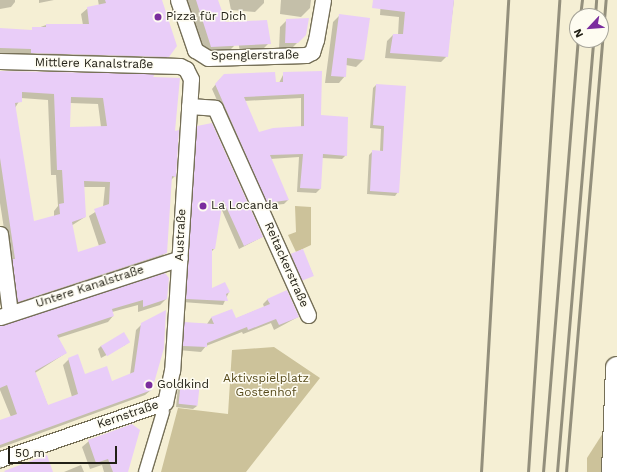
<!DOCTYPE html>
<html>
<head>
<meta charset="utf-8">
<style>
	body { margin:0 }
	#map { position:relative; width:617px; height:472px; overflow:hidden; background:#f5efd4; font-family:"Work Sans",sans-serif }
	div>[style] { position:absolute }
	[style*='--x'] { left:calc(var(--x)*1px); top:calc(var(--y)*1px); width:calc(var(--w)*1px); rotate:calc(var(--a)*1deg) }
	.green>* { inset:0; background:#ccc29a }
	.shadow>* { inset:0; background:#0003; transform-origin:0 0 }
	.building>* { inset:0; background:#e9cdf8; transform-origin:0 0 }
	.roads { filter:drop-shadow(1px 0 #756f57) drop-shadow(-1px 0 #756f57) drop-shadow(0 1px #756f57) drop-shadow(0 -1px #756f57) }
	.pedestrian>* { height:12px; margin:-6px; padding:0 6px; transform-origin:6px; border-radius:6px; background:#fff }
	.minor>* { height:15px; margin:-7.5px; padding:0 7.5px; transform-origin:7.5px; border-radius:7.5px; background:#fff }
	.trunk>* { height:22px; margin:-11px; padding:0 11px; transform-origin:11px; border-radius:11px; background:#fff }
	.rail>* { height:3px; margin:-1.5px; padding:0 1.5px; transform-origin:1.5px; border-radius:1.5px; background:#938f7c }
	.dots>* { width:11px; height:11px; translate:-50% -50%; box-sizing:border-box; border:2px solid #fefcf1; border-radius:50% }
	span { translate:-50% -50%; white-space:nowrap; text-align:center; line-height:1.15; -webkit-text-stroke:3px #fefcf1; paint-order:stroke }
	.poi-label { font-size:12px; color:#222016 }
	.left { translate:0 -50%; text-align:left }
	.street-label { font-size:12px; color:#222016 }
	.park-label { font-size:12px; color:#574b1c }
	.north { position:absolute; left:569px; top:8px; width:40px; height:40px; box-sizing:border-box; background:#fefcf1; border:1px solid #a6a499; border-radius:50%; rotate:244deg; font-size:11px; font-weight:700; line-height:16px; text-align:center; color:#222016 }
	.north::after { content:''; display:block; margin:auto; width:14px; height:18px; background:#7b2d9e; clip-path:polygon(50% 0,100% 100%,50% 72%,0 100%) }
	.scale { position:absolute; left:8px; top:446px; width:109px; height:18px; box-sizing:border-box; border:2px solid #222016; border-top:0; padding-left:5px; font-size:12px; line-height:14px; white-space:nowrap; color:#222016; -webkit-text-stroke:3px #fefcf1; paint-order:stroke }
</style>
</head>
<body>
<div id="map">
	<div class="green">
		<i style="clip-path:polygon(295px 206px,311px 207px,311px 245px,296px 252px,288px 235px,296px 232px)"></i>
		<i style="clip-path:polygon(274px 347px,320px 378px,246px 472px,161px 472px,178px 408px,228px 414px,232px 350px)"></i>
		<i style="clip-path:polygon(603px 433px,606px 444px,607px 472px,587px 472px,587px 458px)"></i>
	</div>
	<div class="shadow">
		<i style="clip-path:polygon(0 0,15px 0,15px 2px,11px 7px,0 9px)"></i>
		<i style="clip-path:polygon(39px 0,54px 0,39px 3px)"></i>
		<i style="clip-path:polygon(98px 0,161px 0,168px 56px,162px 62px,0 54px,0 29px,30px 31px,46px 25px,83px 25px,81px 14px,88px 8px,99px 6px)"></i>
		<i style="clip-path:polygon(186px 0,217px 0,234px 46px,227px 53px,204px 54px)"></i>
		<i style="clip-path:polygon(229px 0,264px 0,264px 3px,255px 12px,231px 10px)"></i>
		<i style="clip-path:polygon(281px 0,311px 0,310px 8px,301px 17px,280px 14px)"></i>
		<i style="clip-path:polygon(379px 0,454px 0,447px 56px,441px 62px,385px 58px,387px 41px,393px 35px,398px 35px,399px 17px,380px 15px,381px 0)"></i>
		<i style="clip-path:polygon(340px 15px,369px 19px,363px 60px,356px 67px,346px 65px,345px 76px,339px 83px,325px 83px,333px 22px)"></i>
		<i style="clip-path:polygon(287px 20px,298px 42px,291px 49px,279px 50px,280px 27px)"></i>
		<i style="clip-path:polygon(236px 29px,268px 44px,261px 51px,240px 52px)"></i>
		<i style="clip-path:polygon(evenodd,0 72px,151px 78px,174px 132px,175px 176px,171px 180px,166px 252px,160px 258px,16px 306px,0 203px,0 72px,21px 98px,48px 100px,51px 175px,56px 175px,58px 206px,54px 211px,54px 217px,33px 222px,15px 108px,21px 98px,0 72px,70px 103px,98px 104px,101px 127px,69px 128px,70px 103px,0 72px,83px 187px,105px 187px,103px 207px,89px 216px,99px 246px,77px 254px,71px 226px,85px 217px,83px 187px)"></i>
		<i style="clip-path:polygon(evenodd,321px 72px,320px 116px,346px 155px,342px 159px,322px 158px,320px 189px,316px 193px,297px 192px,299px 157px,270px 159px,288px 200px,284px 204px,264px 206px,212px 89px,220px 79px,279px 83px,284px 73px,321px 72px,301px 98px,301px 127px,259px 134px,244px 101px,301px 98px)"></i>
		<i style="clip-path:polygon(376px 85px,398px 192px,395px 196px,367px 194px,369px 155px,373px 151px,380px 152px,381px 129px,370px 128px,373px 88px)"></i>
		<i style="clip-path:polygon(197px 127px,262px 237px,239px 249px,221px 208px,214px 249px,211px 252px,211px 289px,229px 292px,223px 305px,182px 302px,193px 131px)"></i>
		<i style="left:302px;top:250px;width:27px;height:16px;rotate:66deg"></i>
		<i style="clip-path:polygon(164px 274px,166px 299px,160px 305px,138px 312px,138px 305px,112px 312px,113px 316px,108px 322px,58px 338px,66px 353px,35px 373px,48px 406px,72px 397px,63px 365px,69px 359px,84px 376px,112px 382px,130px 375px,136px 330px,142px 324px,151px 390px,145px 395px,0 448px,0 421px,11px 417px,0 390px,0 326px,19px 325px)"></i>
		<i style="clip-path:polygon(268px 299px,298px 317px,274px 330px,271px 323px,243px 334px,242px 332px,206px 346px,201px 352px,178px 350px,179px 328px,185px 323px,207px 324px,211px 318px,231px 310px,235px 319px,264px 307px,263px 304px)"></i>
		<i style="clip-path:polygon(129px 342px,125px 345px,101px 358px,98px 349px,101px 346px)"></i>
		<i style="clip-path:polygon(181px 382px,197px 406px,193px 409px,176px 407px,178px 386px)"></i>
		<i style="clip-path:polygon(89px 441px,127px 472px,104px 472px,102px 465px,90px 469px,82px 447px)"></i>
		<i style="clip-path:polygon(81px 465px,84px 472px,64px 472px)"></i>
	</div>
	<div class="building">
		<i style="clip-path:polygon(105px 0,162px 0,177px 46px,169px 57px,31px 53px,31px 49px,0 48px,0 28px,32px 30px,32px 27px,46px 27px,46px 24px,89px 24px,87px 7px,106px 3px)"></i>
		<i style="clip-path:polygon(196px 0,218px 0,226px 22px,267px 20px,271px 44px,211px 47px)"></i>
		<i style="clip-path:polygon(373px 0,454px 0,448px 57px,390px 53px,393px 34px,403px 34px,405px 12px,372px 8px)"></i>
		<i style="clip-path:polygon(339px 14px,370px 18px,364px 60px,347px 58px,346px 77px,331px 76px)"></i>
		<i style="clip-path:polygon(309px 18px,306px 35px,298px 43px,285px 43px,286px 19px)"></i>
		<i style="clip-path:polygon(evenodd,0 71px,155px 74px,153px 77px,180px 78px,175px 131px,179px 130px,176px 177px,172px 176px,167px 253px,18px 302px,12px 259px,15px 259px,0 158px,0 71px,22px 92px,54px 94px,57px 170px,62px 170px,64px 203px,59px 204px,60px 214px,34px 221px,15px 103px,22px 102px,22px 92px,0 71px,71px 97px,103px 98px,107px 126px,70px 127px,71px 97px,0 71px,84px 181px,110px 182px,109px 204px,94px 209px,106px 243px,78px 252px,72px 222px,86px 217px,84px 181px)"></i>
		<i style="clip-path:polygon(evenodd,322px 71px,321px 115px,348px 117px,347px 156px,323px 154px,321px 189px,300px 188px,303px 154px,270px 155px,289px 200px,267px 203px,215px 84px,224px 74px,275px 72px,276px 82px,283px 82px,283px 72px,322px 71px,304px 94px,304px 126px,273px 128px,259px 132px,244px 97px,304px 94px)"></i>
		<i style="clip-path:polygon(376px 84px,406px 86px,399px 193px,370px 191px,372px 150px,383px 151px,384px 126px,373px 125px)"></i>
		<i style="clip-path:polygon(212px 123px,263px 237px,244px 246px,223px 200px,215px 249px,212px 249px,212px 288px,225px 282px,230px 292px,226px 294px,228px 301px,186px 299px,197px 126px)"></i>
		<i style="left:303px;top:249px;width:29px;height:13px;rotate:68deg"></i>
		<i style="clip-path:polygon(165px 273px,169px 278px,167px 299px,143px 307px,143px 300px,112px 309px,114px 316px,57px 335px,67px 353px,35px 371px,48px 405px,78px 394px,68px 358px,78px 354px,85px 374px,107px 366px,112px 381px,134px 372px,141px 323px,166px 310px,164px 348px,152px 390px,0 445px,0 420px,17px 414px,7px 385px,0 388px,0 326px)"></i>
		<i style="clip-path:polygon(287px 290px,299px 317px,279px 325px,276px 319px,248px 330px,247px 327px,207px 343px,207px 347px,183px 346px,184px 322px,214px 324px,211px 317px,232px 309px,236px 318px,270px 304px,267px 299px)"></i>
		<i style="left:124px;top:332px;width:12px;height:27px;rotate:59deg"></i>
		<i style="left:181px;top:381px;width:19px;height:23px;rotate:6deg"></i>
		<i style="clip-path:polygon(132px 424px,140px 430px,128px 472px,113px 472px,108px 459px,96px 463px,88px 440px)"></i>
		<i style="clip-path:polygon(47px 455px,53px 472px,5px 472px,4px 471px)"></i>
	</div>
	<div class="roads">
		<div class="pedestrian">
			<i style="--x:145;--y:472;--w:63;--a:-73.3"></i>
		</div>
		<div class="minor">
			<i style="--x:178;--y:0;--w:53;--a:71.2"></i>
			<i style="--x:195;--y:50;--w:15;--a:32"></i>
			<i style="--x:208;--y:58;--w:98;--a:-1.8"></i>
			<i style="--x:306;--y:55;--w:7;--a:-27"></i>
			<i style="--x:312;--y:52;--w:13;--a:-72"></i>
			<i style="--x:316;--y:40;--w:41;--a:-80.1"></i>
			<i style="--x:0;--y:61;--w:180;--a:1.6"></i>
			<i style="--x:180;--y:66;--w:7;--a:27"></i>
			<i style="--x:186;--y:69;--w:11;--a:63"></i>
			<i style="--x:191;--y:79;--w:292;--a:93.7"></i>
			<i style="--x:172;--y:370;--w:33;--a:102"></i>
			<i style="--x:165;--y:402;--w:175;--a:160.9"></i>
			<i style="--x:189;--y:106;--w:26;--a:4"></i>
			<i style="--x:215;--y:108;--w:227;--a:65.8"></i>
			<i style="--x:0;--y:234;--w:80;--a:82.8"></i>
			<i style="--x:0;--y:317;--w:189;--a:-18.1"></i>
		</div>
		<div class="trunk">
			<i style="--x:613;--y:472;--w:104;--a:-87.8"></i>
		</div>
	</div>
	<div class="rail">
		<i style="--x:580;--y:16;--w:16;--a:-83"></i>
		<i style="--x:595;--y:16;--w:16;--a:-86"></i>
		<i style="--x:481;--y:472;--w:473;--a:-86.7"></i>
		<i style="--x:528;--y:472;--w:473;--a:-86.2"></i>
		<i style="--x:543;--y:472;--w:433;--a:-85.4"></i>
		<i style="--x:557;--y:472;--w:433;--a:-85.2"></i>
		<i style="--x:566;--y:472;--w:474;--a:-85.2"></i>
	</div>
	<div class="dots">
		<i style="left:158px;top:17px;background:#7b2d9e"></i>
		<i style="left:203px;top:206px;background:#7b2d9e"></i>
		<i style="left:149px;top:385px;background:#7b2d9e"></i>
	</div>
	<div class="poi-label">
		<span class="left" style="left:166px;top:17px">Pizza für Dich</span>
		<span class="left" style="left:211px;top:206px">La Locanda</span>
		<span class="left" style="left:157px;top:385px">Goldkind</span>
	</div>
	<div class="street-label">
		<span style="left:255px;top:56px;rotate:-1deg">Spenglerstraße</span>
		<span style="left:94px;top:64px;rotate:1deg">Mittlere Kanalstraße</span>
		<span style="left:181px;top:235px;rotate:-87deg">Austraße</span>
		<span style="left:286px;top:265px;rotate:66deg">Reitackerstraße</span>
		<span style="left:90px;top:287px;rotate:-18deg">Untere Kanalstraße</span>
		<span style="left:128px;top:415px;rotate:-19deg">Kernstraße</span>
	</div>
	<div class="park-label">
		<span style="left:266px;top:386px">Aktivspielplatz<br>Gostenhof</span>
	</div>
	<div class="north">N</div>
	<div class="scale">50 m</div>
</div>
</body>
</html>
